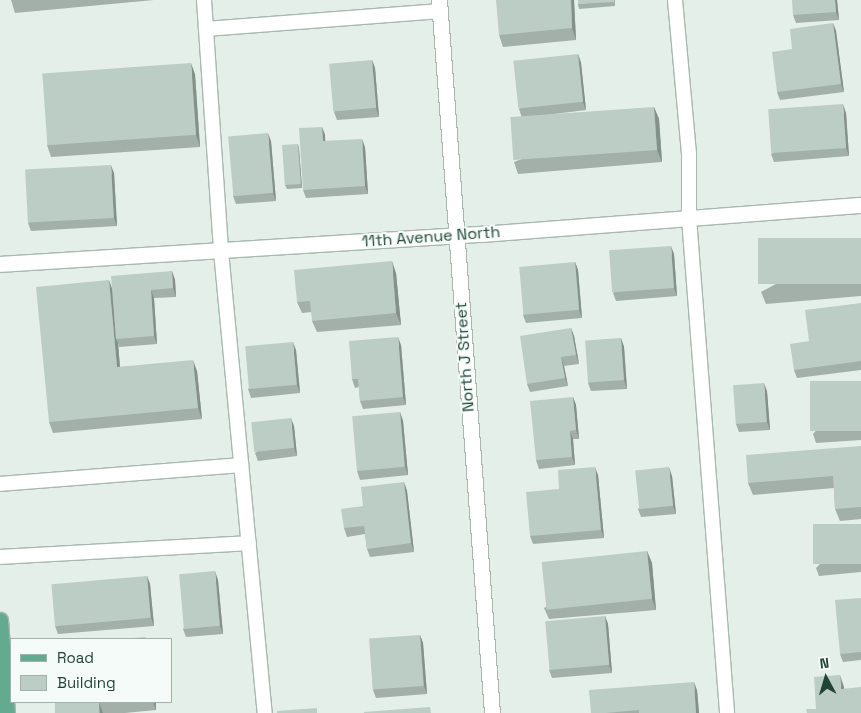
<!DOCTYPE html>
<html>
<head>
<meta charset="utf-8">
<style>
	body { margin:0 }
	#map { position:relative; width:861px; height:713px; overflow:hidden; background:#e4efe9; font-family:"Space Grotesk",sans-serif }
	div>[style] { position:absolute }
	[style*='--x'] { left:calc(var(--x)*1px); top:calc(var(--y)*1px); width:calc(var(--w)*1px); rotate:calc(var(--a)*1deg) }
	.roads { filter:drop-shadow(1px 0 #a6b8b0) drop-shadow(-1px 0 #a6b8b0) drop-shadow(0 1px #a6b8b0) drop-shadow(0 -1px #a6b8b0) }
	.lane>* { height:14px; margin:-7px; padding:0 7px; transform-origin:7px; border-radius:7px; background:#fff }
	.street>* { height:15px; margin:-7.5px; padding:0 7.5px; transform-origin:7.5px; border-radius:7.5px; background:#fff }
	.primary>* { height:15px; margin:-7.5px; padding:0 7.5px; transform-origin:7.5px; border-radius:7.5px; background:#64aa91 }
	.wall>* { inset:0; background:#a2b0a9 }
	.shaded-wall>* { inset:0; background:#84908a }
	.building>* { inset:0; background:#bccdc5; transform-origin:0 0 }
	span { translate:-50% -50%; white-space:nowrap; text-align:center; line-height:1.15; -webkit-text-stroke:4px #f5fbf8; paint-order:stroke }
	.street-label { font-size:16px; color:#214437 }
	.legend { position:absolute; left:10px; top:638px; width:162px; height:65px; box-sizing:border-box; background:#f5fbf8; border:1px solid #a0b2ab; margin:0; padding:6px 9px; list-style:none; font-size:15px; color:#214437 }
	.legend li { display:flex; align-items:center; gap:10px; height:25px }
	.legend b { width:25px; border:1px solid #a0b2ab }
	.north { position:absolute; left:801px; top:653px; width:50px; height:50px; -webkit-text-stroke:4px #f5fbf8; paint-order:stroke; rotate:354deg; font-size:14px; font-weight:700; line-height:20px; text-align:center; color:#214437 }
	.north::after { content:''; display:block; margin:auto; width:18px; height:22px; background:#214437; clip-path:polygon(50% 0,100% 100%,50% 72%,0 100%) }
</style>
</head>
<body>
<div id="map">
	<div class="roads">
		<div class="lane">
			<i style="--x:204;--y:0;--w:252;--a:86.1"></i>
			<i style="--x:221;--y:251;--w:464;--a:84.6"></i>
			<i style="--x:675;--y:0;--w:155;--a:84.8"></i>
			<i style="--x:689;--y:154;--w:64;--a:90"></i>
			<i style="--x:689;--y:218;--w:496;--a:85.6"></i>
			<i style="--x:206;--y:29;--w:235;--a:-4.4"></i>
			<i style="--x:0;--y:484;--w:242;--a:-4.5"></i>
			<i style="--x:0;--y:557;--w:249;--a:-3.2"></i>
		</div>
		<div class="street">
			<i style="--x:439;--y:0;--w:715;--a:85.75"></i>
			<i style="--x:0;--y:264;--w:483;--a:-3.6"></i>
			<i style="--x:482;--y:234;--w:380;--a:-4.4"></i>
		</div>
		<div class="primary">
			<i style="--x:0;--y:620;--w:93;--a:85.7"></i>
		</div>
	</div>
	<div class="wall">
		<i style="clip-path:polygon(11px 0,154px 0,15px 13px)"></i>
		<i style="clip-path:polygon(574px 0,576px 40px,503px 47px,499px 35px)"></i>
		<i style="clip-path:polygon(615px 0,615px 6px,579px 9px,578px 4px)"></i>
		<i style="clip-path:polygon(837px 0,839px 20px,796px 23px,793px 15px)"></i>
		<i style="clip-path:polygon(833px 23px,836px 31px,844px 92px,780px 100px,777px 92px)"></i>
		<i style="clip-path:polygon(578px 54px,581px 63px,586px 110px,522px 118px,519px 109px)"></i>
		<i style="clip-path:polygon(372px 60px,375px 68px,379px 117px,337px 120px,334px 112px)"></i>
		<i style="clip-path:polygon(195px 74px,200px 147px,51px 157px,47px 145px)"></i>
		<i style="clip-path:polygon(654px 107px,659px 119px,662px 162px,518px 174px,514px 162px)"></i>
		<i style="clip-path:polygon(846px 113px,849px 156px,774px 162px,771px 154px)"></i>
		<i style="clip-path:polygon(322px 127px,325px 135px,325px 141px,365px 147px,368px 194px,306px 198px,303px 190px)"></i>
		<i style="clip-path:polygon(271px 141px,276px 201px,236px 204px,233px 196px)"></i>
		<i style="clip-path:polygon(298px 144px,299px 149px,302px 188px,287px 189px,285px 185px)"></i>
		<i style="clip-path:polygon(114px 173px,117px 226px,31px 231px,28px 223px)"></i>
		<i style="clip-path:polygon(861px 238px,861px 296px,766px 304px,761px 292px)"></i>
		<i style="clip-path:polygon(674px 254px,677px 296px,616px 301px,613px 293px)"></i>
		<i style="clip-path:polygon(575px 262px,578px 270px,582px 318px,526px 323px,523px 315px)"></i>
		<i style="clip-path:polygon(172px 271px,175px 280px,176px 297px,154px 298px,157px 344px,119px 347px,118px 343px,120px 367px,197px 371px,202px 419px,53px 433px,49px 422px,109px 280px,112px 291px)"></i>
		<i style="clip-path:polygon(396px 273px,401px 325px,317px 332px,312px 321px,312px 312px,302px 313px,297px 302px)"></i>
		<i style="clip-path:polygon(861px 303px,861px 370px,797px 378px,794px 370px,809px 341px)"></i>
		<i style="clip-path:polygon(571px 328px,574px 336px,579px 364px,564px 366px,568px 386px,530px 392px,527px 384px)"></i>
		<i style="clip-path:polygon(621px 338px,624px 347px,627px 389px,591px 391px,588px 383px)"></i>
		<i style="clip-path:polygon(401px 345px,406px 405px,363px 409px,360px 401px,359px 387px,355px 388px,352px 379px)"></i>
		<i style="clip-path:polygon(296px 350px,300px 393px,251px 398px,248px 389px)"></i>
		<i style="clip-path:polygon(861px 381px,861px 440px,816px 443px,813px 434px)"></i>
		<i style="clip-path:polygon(767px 391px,770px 430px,739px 432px,736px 424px)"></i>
		<i style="clip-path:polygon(573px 397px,576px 405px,579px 439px,573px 439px,575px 465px,539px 469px,536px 460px)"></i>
		<i style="clip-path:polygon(400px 412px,403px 421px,408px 475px,360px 480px,357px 471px)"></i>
		<i style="clip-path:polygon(294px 426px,297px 456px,258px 461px,255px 453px)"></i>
		<i style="clip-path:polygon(861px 446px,861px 519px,840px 521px,835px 509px,834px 488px,753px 495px,748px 483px)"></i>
		<i style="clip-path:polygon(598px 475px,604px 538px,533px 544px,530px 536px,559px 489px)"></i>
		<i style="clip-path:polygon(672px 476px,676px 514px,641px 517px,638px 509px)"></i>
		<i style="clip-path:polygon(404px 482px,407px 491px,414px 552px,370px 557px,367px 549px,365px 534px,347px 537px,344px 528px,363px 506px)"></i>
		<i style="clip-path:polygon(861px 524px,861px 572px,819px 576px,816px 568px)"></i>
		<i style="clip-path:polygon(647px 551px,652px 563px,656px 610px,549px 619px,544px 608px)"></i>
		<i style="clip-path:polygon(147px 576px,150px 584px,154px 626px,58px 634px,55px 626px)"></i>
		<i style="clip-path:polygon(218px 580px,223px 634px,186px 637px,183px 629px)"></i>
		<i style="clip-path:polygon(861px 598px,861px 660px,843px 662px,840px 654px)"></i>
		<i style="clip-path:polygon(605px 616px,608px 624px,612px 673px,552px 678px,549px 670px)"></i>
		<i style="clip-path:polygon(420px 635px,423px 643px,427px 694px,376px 698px,373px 690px)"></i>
		<i style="clip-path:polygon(697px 690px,699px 713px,591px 713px)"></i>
		<i style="clip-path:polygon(55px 702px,156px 702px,156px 710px,125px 713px,56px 713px)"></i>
	</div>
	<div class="shaded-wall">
		<i style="clip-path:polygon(571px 0,574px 0,576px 40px,572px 28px)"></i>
		<i style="clip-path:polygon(835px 0,837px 0,839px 20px,836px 12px)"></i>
		<i style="clip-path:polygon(833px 23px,836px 31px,844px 92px,841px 84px)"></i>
		<i style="clip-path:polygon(578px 54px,581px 63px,586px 110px,583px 102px)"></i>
		<i style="clip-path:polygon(372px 60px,375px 68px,379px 117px,376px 108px)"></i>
		<i style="clip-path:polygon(191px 63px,195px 74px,200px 147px,196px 135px)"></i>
		<i style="clip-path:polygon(843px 104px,846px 113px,849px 156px,846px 148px)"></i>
		<i style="clip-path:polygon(654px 107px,659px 119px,662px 162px,657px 150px)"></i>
		<i style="clip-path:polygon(322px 127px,325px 135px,326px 150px,323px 141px)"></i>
		<i style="clip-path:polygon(268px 133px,271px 141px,276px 201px,273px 193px)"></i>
		<i style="clip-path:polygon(362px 139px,365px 147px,368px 194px,365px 186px)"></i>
		<i style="clip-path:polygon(298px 144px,299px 149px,302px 188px,301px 184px)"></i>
		<i style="clip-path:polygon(111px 165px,114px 173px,117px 226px,114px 218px)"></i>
		<i style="clip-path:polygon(671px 246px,674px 254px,677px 296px,674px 288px)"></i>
		<i style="clip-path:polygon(392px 261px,396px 273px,401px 325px,396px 313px)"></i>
		<i style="clip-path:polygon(575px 262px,578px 270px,582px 318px,579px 310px)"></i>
		<i style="clip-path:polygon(172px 271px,175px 280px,176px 297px,173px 288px)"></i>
		<i style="clip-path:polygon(109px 280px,113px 291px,116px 339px,118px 343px,121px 379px,117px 367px)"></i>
		<i style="clip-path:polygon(151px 290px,154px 298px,157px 344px,154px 336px)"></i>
		<i style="clip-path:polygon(571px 328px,574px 336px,579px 364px,576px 355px)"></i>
		<i style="clip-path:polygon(398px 337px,401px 345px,406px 405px,403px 397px)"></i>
		<i style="clip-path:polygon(621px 338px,624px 347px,627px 389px,624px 380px)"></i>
		<i style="clip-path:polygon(293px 342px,296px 350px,300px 393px,297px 385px)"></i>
		<i style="clip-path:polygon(561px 357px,564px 366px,568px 386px,565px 378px)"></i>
		<i style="clip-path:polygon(193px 360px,197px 371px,202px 419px,198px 408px)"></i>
		<i style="clip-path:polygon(764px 383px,767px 391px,770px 430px,767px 422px)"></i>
		<i style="clip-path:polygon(573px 397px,576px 405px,579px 439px,576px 430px)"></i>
		<i style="clip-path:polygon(400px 412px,403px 421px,408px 475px,405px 467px)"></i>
		<i style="clip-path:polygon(291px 418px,294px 426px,297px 456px,294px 448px)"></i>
		<i style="clip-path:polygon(570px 431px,573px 439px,575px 465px,572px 457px)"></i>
		<i style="clip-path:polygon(595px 467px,598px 475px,604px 538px,601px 530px)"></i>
		<i style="clip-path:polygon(669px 467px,672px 476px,676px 514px,673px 506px)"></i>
		<i style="clip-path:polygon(404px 482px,407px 491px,414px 552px,411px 543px)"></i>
		<i style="clip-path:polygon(647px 551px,652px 563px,656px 610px,652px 599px)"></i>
		<i style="clip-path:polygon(215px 571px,218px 580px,223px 634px,220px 626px)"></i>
		<i style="clip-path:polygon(147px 576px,150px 584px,154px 626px,151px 618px)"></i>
		<i style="clip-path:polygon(605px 616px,608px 624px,612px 673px,609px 665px)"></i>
		<i style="clip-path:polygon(420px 635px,423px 643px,427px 694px,424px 686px)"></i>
		<i style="clip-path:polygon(840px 675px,844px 687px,845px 700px,841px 689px)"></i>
		<i style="clip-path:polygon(694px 682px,697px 690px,699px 713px,696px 713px)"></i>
		<i style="clip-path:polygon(99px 702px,103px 713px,100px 713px)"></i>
		<i style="clip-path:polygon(153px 702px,156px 702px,156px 710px)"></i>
	</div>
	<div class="building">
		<i style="clip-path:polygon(496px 0,571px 0,572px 28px,499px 35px)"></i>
		<i style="clip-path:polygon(578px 0,614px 0,614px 2px,578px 4px)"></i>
		<i style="clip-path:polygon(792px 0,835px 0,836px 12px,793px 15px)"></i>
		<i style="clip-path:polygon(833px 23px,841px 84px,777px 92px,772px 52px,792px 49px,790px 29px)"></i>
		<i style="left:578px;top:54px;width:48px;height:65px;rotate:84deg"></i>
		<i style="left:372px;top:60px;width:48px;height:43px;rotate:85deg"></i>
		<i style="left:191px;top:63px;width:72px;height:149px;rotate:86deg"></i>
		<i style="left:843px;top:104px;width:44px;height:75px;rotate:86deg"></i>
		<i style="left:654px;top:107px;width:43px;height:144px;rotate:86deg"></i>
		<i style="clip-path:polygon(322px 127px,323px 141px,362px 139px,365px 186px,303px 190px,299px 128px)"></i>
		<i style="left:268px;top:133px;width:60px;height:40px;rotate:85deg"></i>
		<i style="left:298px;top:144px;width:40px;height:16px;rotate:86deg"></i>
		<i style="left:111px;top:165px;width:53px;height:86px;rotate:87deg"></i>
		<i style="left:861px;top:238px;width:46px;height:103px;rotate:90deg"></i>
		<i style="left:671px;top:246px;width:42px;height:62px;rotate:86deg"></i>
		<i style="clip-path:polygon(392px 261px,396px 313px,312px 321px,310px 301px,297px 302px,294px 270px)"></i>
		<i style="left:575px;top:262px;width:48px;height:56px;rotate:85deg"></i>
		<i style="clip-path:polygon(172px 271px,173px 288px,151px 290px,154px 336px,116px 339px,111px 276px)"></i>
		<i style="clip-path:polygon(109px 280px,117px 367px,193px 360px,198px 408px,49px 422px,36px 287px)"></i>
		<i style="clip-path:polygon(861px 303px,861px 361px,794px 370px,790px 344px,809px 341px,805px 310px)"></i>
		<i style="clip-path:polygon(571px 328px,576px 355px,561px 357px,565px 378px,527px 384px,520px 336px)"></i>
		<i style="clip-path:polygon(398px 337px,403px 397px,360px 401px,358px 379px,352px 379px,349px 341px)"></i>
		<i style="left:621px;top:338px;width:42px;height:36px;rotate:86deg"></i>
		<i style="left:293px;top:342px;width:43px;height:48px;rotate:85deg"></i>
		<i style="left:861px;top:381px;width:50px;height:51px;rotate:90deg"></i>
		<i style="left:764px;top:383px;width:39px;height:31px;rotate:86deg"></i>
		<i style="clip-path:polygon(573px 397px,576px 430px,570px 431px,572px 457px,536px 460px,530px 401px)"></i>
		<i style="left:400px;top:412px;width:55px;height:48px;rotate:85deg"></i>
		<i style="left:291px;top:418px;width:30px;height:40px;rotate:84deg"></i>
		<i style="clip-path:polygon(861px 446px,861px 507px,835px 509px,833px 476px,748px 483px,746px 455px)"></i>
		<i style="clip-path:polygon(595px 467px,601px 530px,530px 536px,526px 492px,559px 489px,558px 470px)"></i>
		<i style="left:669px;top:467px;width:39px;height:34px;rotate:84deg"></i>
		<i style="clip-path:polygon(404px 482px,411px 543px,367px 549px,364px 526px,344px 528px,341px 509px,363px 506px,361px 487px)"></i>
		<i style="left:861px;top:524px;width:40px;height:48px;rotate:90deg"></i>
		<i style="left:647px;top:551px;width:48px;height:106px;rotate:84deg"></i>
		<i style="left:215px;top:571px;width:55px;height:36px;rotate:85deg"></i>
		<i style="left:147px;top:576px;width:42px;height:96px;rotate:85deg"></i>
		<i style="clip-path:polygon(861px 598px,861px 652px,840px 654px,835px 600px)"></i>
		<i style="left:605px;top:616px;width:49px;height:60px;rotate:85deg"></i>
		<i style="left:420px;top:635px;width:51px;height:51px;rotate:86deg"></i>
		<i style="clip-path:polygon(146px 637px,146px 639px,119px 639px)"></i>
		<i style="clip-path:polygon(840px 675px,841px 689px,861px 687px,861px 713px,807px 713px,806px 709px,816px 709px,814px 677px)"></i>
		<i style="clip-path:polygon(694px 682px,696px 713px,639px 713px,639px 710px,606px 713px,591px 713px,589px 690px)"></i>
		<i style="left:55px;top:702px;width:44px;height:11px"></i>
		<i style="clip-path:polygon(430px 707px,431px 713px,364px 713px,364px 712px)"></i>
		<i style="clip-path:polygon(317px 708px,317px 713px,277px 713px,277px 711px)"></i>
	</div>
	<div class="street-label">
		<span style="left:431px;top:237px;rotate:-4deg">11th Avenue North</span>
		<span style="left:465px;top:357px;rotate:-94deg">North J Street</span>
	</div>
	<ul class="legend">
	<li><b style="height:6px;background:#64aa91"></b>Road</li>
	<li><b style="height:14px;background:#bccdc5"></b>Building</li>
	</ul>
	<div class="north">N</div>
</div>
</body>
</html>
